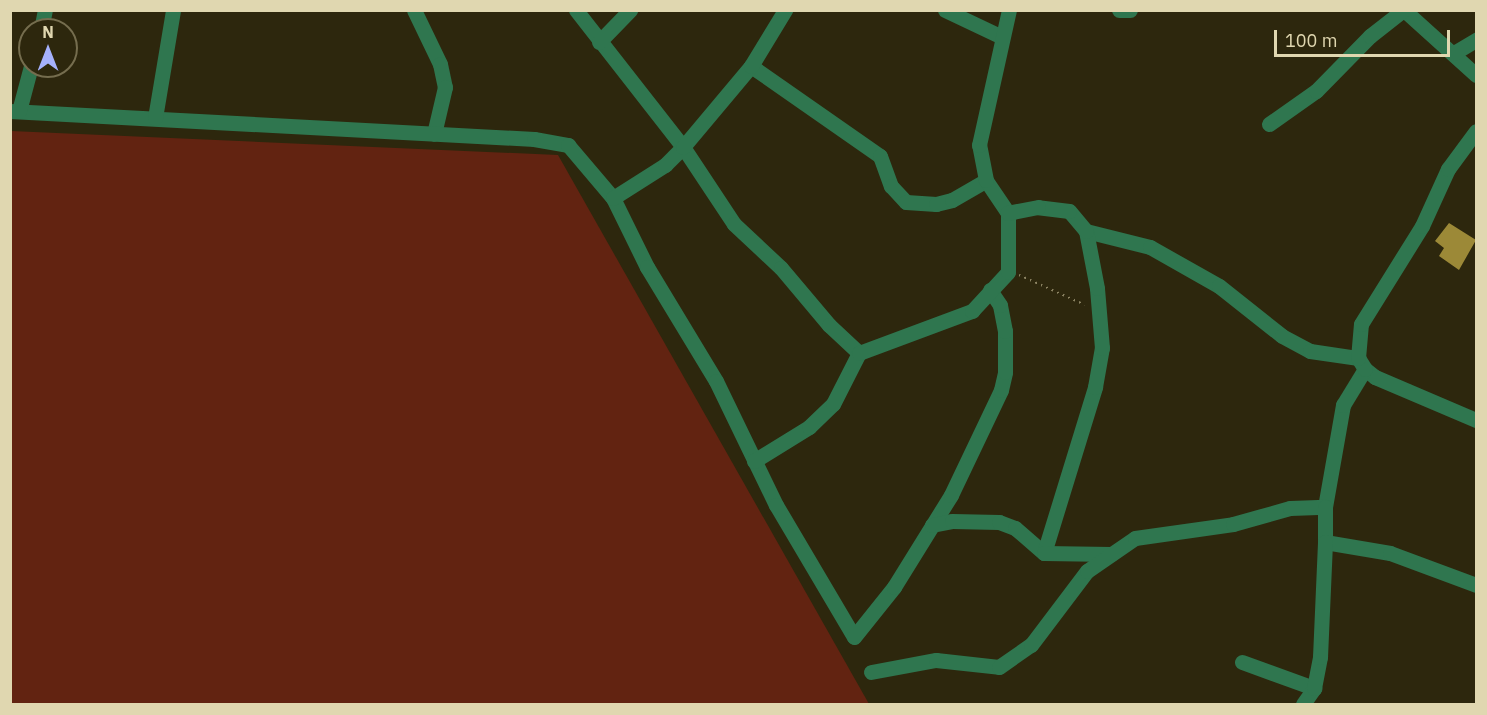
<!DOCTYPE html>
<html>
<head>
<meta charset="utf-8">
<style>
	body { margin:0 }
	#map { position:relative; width:1487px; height:715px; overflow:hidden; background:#2d270d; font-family:"IBM Plex Sans",sans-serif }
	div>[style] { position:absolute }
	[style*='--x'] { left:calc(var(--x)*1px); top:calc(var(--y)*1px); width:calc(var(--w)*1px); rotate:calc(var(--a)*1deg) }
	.green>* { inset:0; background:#622311 }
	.building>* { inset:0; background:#9c8937 }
	.path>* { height:2px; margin-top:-1px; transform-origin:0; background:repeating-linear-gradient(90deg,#8b8362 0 1.5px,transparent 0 6px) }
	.minor>* { height:15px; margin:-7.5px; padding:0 7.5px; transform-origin:7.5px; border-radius:7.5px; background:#2f764f }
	span { translate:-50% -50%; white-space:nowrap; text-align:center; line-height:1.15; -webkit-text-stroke:6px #2d270d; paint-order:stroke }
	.frame { position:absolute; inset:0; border:12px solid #e0d7b0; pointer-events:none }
	.north { position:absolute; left:18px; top:18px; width:60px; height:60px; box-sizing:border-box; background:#2d270d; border:2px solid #756d4e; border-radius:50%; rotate:0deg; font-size:16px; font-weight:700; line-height:24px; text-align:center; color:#e0d7b0 }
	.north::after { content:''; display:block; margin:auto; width:21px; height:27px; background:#a5b1fc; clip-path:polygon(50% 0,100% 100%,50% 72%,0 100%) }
	.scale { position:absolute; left:1274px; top:30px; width:176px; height:27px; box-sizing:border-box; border:3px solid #e0d7b0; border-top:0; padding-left:8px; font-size:18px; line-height:21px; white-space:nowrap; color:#e0d7b0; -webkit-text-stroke:4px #2d270d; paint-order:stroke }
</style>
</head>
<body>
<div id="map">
	<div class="green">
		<i style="clip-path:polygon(11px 131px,558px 155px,869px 704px,11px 704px)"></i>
	</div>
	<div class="building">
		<i style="clip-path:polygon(1449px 223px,1476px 240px,1459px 270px,1439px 256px,1444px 248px,1435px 241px)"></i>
	</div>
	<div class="path">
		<i style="--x:1019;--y:275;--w:72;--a:24.4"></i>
	</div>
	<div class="minor">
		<i style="--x:414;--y:10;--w:60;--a:64.3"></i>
		<i style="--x:440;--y:64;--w:24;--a:78"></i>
		<i style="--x:445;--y:87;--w:48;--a:103.2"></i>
		<i style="--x:576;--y:10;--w:174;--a:52"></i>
		<i style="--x:683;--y:147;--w:92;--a:56.5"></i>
		<i style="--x:734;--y:224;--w:64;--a:43.1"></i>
		<i style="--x:781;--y:268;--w:75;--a:49.9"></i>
		<i style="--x:829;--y:325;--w:41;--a:43"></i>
		<i style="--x:945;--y:10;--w:63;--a:25.3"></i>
		<i style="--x:1119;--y:10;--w:11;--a:0"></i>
		<i style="--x:1404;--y:10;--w:97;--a:42.1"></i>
		<i style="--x:41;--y:30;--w:20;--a:-79"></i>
		<i style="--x:599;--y:42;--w:45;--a:-45.9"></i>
		<i style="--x:1454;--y:53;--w:26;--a:-31"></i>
		<i style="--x:751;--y:66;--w:157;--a:34.9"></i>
		<i style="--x:880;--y:156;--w:32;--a:70"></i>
		<i style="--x:891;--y:186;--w:22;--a:47"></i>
		<i style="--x:906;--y:202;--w:30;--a:4"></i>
		<i style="--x:936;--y:204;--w:16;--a:-14"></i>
		<i style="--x:952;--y:200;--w:39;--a:-30"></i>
		<i style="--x:10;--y:111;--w:525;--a:3.06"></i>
		<i style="--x:534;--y:139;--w:35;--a:10"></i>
		<i style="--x:568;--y:145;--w:70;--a:49.7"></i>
		<i style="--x:613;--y:198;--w:77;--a:63.8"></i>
		<i style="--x:647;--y:267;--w:133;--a:58.8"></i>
		<i style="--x:716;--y:381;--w:138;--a:64.2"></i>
		<i style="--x:776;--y:505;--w:153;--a:59.4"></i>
		<i style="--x:854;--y:637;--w:64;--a:-51.3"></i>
		<i style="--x:894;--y:587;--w:108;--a:-58.2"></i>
		<i style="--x:951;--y:495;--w:116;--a:-64.5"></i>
		<i style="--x:1001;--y:390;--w:18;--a:-77"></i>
		<i style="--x:1005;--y:372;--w:41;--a:-90"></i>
		<i style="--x:1005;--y:331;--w:26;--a:-101"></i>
		<i style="--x:1000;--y:305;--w:18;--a:-124"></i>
		<i style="--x:19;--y:111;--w:47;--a:-75.1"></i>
		<i style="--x:155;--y:118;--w:109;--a:-80.5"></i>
		<i style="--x:1269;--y:124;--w:57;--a:-35.1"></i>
		<i style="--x:1316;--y:91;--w:77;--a:-45.5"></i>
		<i style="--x:1370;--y:36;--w:42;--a:-38.2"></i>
		<i style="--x:613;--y:198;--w:62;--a:-32.4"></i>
		<i style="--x:665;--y:165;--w:25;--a:-45"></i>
		<i style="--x:683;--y:147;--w:106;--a:-50"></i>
		<i style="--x:751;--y:66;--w:66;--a:-58.7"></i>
		<i style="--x:1086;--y:231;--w:66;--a:14"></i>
		<i style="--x:1150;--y:247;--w:79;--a:29.5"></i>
		<i style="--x:1219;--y:286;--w:80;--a:38.4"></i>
		<i style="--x:1282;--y:336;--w:32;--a:28"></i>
		<i style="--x:1310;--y:351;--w:49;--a:8.3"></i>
		<i style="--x:1365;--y:369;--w:13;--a:39"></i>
		<i style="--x:1375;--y:377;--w:110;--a:23.1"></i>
		<i style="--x:754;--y:461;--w:65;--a:-31.7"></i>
		<i style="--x:809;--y:427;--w:33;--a:-44"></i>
		<i style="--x:833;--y:404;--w:57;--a:-63"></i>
		<i style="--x:859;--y:353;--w:121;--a:-20.4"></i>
		<i style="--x:972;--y:311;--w:53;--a:-47.3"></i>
		<i style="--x:1008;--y:272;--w:59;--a:-90"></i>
		<i style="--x:1008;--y:213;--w:40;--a:-124"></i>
		<i style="--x:986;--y:180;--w:36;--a:-101"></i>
		<i style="--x:979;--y:145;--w:138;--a:-77.5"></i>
		<i style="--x:1325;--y:507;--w:104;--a:-80"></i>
		<i style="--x:1343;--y:405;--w:42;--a:-58.6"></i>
		<i style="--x:1365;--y:369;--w:13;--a:-122"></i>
		<i style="--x:1358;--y:358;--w:34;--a:-85"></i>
		<i style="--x:1361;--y:324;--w:115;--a:-58.1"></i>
		<i style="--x:1422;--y:226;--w:63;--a:-65.5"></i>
		<i style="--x:1448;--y:169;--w:47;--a:-53.6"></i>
		<i style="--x:932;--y:525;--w:20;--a:-11"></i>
		<i style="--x:952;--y:521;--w:47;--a:1.2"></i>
		<i style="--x:999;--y:522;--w:17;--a:21"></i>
		<i style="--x:1015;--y:528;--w:38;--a:41"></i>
		<i style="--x:1044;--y:553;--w:174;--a:-72.9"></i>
		<i style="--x:1095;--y:387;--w:40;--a:-80"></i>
		<i style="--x:1102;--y:348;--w:60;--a:-94.8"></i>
		<i style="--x:1097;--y:288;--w:58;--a:-100.9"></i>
		<i style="--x:1086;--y:231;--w:26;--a:-130"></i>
		<i style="--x:1069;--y:211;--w:31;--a:-173"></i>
		<i style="--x:1038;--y:207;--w:31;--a:169"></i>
		<i style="--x:1044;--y:553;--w:67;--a:0.9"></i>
		<i style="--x:1242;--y:662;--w:77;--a:19.9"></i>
		<i style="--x:871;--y:672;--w:66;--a:-10.5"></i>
		<i style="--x:936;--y:660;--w:63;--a:6.3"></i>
		<i style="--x:999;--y:667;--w:39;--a:-35"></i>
		<i style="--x:1031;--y:645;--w:93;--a:-52.9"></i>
		<i style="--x:1087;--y:571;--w:58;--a:-34.5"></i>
		<i style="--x:1135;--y:538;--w:99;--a:-8.1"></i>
		<i style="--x:1233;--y:524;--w:59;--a:-15.7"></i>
		<i style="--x:1290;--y:508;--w:35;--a:-2"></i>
		<i style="--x:1325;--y:507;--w:35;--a:90"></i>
		<i style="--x:1325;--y:542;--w:66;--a:9.6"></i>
		<i style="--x:1390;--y:553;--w:92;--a:20.4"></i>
		<i style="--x:1303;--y:704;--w:19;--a:-55"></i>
		<i style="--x:1314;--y:688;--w:32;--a:-79"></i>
		<i style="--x:1320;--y:657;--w:115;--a:-87.5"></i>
	</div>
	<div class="frame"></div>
	<div class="north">N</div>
	<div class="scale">100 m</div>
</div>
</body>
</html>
